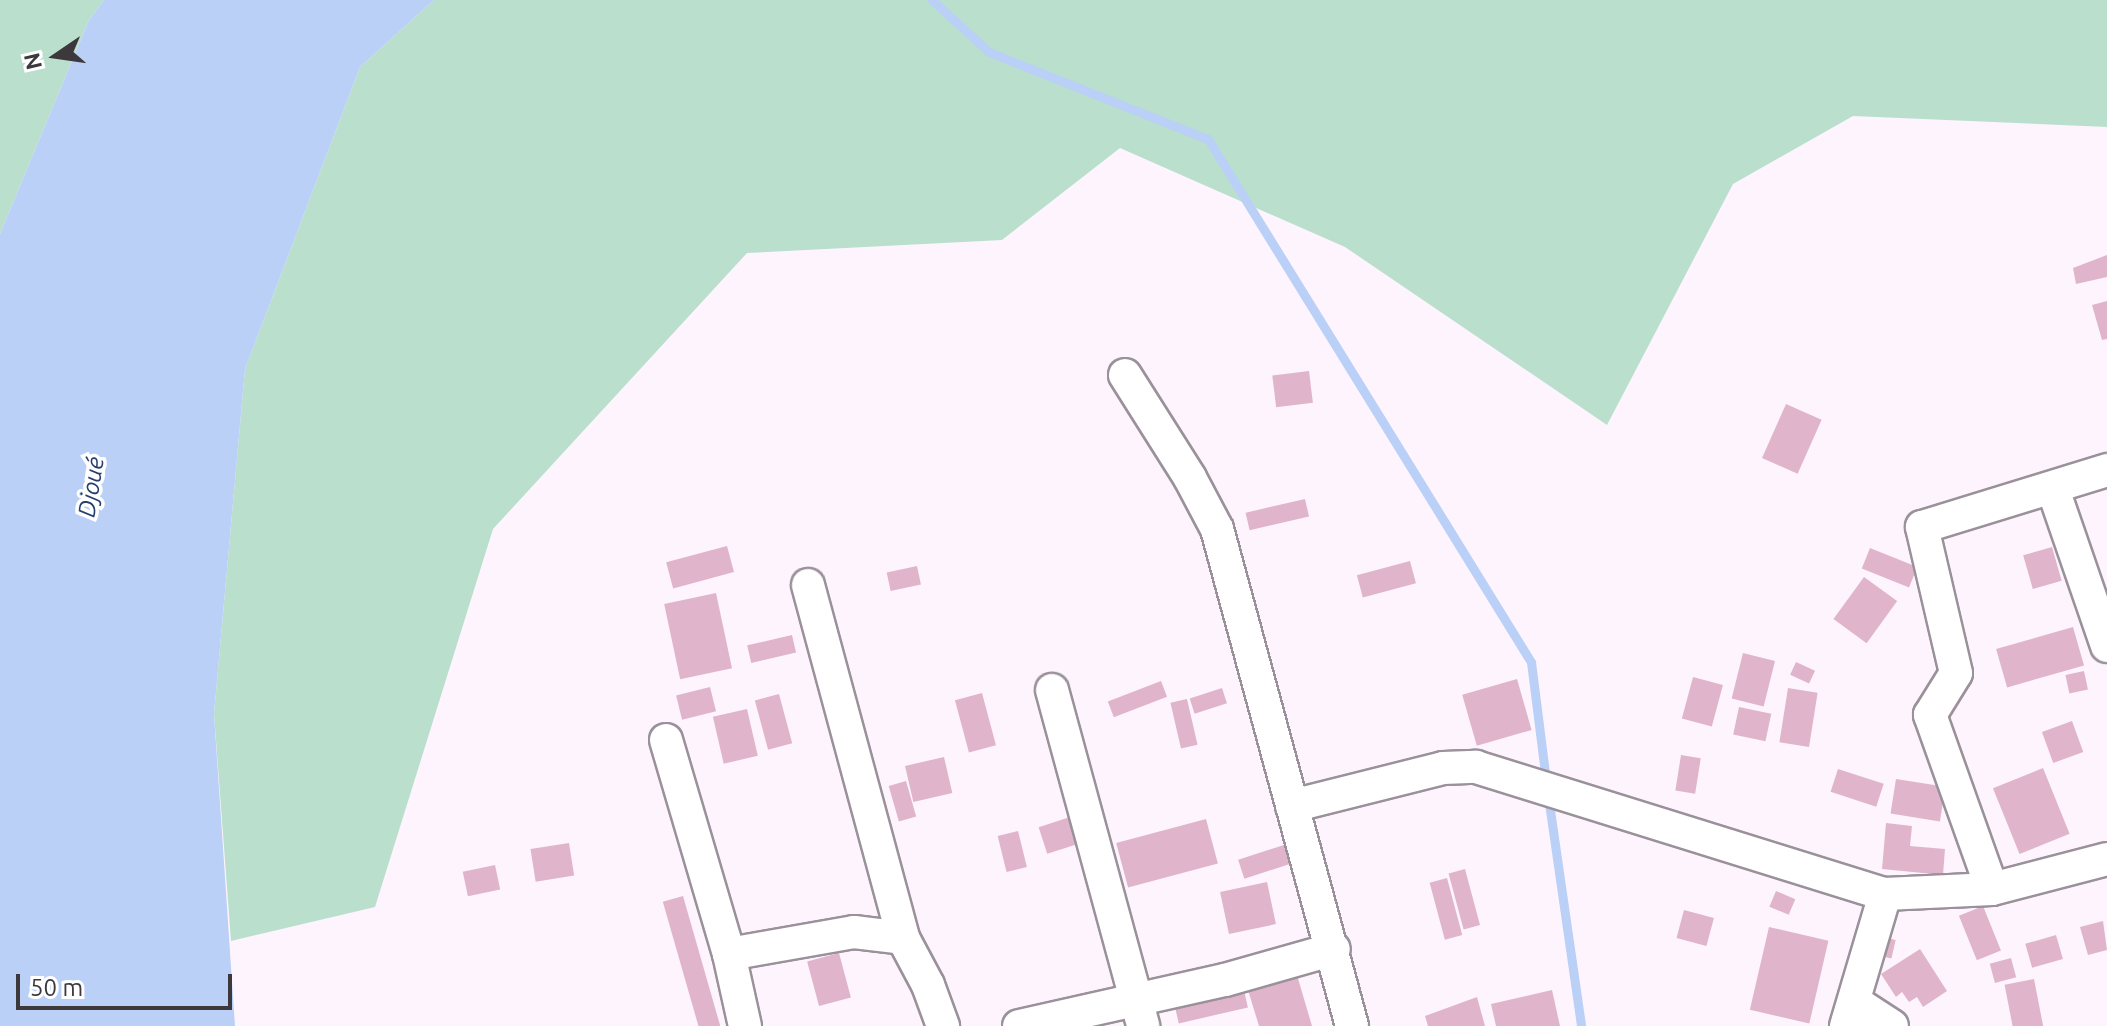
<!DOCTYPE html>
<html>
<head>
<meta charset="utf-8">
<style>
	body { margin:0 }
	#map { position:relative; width:2107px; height:1026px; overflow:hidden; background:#fef4fe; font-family:Ubuntu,sans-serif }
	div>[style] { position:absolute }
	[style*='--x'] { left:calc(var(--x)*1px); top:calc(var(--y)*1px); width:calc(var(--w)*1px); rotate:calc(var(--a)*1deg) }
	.green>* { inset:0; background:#badfcd }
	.water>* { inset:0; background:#bad0f6 }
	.stream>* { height:9px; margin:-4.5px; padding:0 4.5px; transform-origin:4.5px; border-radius:4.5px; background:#bad0f6 }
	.building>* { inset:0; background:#e0b5cc; transform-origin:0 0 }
	.roads { filter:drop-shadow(2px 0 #9a919a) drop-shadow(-2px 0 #9a919a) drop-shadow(0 2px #9a919a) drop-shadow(0 -2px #9a919a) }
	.minor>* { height:32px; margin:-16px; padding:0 16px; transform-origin:16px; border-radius:16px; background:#fff }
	span { translate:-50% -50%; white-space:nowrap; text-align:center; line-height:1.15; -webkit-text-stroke:7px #fff; paint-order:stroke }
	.water-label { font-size:24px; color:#243e6d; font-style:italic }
	.north { position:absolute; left:16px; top:16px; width:80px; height:80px; -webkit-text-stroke:6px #fff; paint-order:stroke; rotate:257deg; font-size:22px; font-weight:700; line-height:32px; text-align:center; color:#3c383c }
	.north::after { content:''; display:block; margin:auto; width:28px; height:36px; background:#3c383c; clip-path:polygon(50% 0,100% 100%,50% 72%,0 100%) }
	.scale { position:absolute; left:16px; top:974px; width:216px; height:36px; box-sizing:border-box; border:4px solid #3c383c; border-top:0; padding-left:10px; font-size:24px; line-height:28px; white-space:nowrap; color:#3c383c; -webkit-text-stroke:6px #fff; paint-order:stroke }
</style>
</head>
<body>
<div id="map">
	<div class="green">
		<i style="clip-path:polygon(0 0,104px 0,89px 20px,0 234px)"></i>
		<i style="clip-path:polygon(434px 0,2107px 0,2107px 127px,1853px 116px,1733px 184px,1607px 425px,1345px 247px,1120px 148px,1002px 240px,747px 253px,493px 529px,375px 907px,231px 941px,214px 714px,245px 369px,360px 67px)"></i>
	</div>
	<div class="water">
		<i style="clip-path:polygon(104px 0,434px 0,360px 67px,245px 369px,214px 714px,235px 1026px,0 1026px,0 234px,89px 20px)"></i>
	</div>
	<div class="stream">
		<i style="--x:932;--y:0;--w:77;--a:42.4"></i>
		<i style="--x:989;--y:52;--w:236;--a:21.7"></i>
		<i style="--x:1208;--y:139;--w:615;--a:58.3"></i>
		<i style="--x:1531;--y:662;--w:120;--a:82.8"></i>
		<i style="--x:1548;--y:796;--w:232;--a:81.8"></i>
	</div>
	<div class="building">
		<i style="clip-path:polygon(2107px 255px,2107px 277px,2076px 284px,2073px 268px)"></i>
		<i style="clip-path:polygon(2107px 301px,2107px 339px,2102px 340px,2092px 305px)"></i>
		<i style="left:1309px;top:371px;width:32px;height:37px;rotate:83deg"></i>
		<i style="left:1786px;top:404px;width:39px;height:59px;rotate:24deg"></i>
		<i style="left:1305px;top:499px;width:18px;height:61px;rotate:77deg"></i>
		<i style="left:727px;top:546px;width:27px;height:63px;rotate:75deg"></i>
		<i style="left:2052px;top:547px;width:35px;height:30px;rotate:74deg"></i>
		<i style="left:1870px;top:548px;width:51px;height:22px;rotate:22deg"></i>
		<i style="left:1410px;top:561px;width:23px;height:55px;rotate:75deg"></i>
		<i style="left:917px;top:566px;width:19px;height:31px;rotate:78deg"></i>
		<i style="left:1864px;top:577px;width:41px;height:52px;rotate:36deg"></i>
		<i style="left:716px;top:593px;width:77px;height:53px;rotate:78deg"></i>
		<i style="left:2073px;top:627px;width:40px;height:80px;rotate:74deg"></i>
		<i style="left:792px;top:635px;width:18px;height:46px;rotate:77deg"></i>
		<i style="left:1743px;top:653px;width:33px;height:47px;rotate:14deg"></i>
		<i style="left:1796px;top:662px;width:21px;height:14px;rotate:25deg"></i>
		<i style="left:2084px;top:671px;width:19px;height:19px;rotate:78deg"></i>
		<i style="left:1693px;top:677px;width:31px;height:43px;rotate:15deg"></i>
		<i style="left:1517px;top:679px;width:53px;height:57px;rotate:74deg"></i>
		<i style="left:1161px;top:681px;width:17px;height:57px;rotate:69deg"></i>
		<i style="left:710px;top:687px;width:25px;height:35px;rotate:76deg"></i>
		<i style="left:1222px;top:688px;width:16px;height:34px;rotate:72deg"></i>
		<i style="left:1788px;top:688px;width:30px;height:55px;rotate:9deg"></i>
		<i style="left:982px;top:693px;width:54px;height:28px;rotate:75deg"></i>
		<i style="left:779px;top:694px;width:51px;height:25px;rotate:75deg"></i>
		<i style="left:1187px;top:699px;width:47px;height:17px;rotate:77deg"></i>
		<i style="left:1739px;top:707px;width:33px;height:28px;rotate:12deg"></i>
		<i style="left:747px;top:709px;width:48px;height:35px;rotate:77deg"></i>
		<i style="left:2072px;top:721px;width:33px;height:32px;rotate:70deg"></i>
		<i style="left:1681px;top:755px;width:20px;height:36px;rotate:9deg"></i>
		<i style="left:944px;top:757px;width:37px;height:40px;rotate:77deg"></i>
		<i style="left:2043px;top:768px;width:71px;height:54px;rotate:68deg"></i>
		<i style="left:1838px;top:769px;width:48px;height:24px;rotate:18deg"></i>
		<i style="left:1896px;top:779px;width:50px;height:35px;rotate:9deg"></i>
		<i style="left:906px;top:781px;width:37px;height:18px;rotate:74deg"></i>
		<i style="left:1070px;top:817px;width:28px;height:33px;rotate:72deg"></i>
		<i style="left:1206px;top:819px;width:46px;height:93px;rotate:75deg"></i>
		<i style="clip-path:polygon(1886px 823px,1912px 826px,1910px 846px,1945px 849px,1943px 875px,1882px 869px)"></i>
		<i style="left:1018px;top:831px;width:37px;height:21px;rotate:76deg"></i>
		<i style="left:1299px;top:840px;width:20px;height:64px;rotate:72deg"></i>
		<i style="left:569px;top:843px;width:33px;height:39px;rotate:81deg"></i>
		<i style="left:495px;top:865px;width:25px;height:33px;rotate:78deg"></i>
		<i style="left:1465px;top:869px;width:58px;height:17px;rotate:75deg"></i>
		<i style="left:1447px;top:878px;width:59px;height:18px;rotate:75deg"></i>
		<i style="left:1267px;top:882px;width:43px;height:48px;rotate:78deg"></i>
		<i style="left:1776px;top:891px;width:21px;height:17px;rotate:23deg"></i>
		<i style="left:683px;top:896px;width:135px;height:21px;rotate:74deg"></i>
		<i style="left:1983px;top:906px;width:48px;height:26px;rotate:68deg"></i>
		<i style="left:1684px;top:910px;width:31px;height:29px;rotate:15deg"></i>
		<i style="clip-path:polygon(2103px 921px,2107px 950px,2088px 955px,2080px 927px)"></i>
		<i style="left:1769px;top:927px;width:61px;height:85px;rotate:13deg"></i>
		<i style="left:2056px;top:935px;width:25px;height:32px;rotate:74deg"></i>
		<i style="left:1883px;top:937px;width:13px;height:19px;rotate:13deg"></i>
		<i style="clip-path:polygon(1920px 949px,1947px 991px,1923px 1007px,1917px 997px,1909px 1002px,1902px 992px,1896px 997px,1881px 974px)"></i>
		<i style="left:839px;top:953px;width:46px;height:33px;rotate:75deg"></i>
		<i style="left:2011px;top:958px;width:20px;height:22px;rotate:75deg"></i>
		<i style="clip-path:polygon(1297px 975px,1312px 1026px,1259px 1026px,1248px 990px)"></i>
		<i style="left:2034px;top:979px;width:48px;height:30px;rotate:79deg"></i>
		<i style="left:1243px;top:986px;width:22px;height:71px;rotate:77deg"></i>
		<i style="clip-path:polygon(1552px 990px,1560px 1026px,1496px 1026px,1491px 1004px)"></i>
		<i style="clip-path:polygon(1477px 997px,1485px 1026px,1428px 1026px,1425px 1016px)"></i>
	</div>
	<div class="roads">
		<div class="minor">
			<i style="--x:1125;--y:375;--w:122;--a:57.7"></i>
			<i style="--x:1190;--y:478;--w:58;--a:62.1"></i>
			<i style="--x:1217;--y:529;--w:515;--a:74.8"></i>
			<i style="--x:2053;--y:489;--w:166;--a:71"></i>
			<i style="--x:808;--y:585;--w:366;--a:74.9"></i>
			<i style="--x:1052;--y:690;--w:348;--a:74.8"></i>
			<i style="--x:666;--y:740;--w:223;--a:73.6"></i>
			<i style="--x:729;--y:954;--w:74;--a:77.5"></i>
			<i style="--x:1292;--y:806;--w:156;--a:-14.1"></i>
			<i style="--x:1443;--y:768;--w:33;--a:-2"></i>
			<i style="--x:1476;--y:767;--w:428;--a:17.3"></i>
			<i style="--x:1885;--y:894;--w:107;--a:-2.7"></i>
			<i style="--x:1992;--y:889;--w:119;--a:-14.6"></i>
			<i style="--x:1992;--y:889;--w:185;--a:-109.6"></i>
			<i style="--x:1930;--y:715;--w:49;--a:-58.2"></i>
			<i style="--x:1956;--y:673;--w:150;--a:-103.1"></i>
			<i style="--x:1922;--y:527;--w:194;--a:-17.1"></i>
			<i style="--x:729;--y:954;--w:127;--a:-10"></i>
			<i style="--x:854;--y:932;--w:49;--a:7"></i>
			<i style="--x:903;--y:938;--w:53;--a:62"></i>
			<i style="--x:928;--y:985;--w:44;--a:69.9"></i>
			<i style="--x:1855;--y:1002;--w:44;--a:33"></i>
			<i style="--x:1019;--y:1026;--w:211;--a:-12.6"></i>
			<i style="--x:1225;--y:980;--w:113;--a:-15.9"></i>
			<i style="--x:1846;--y:1026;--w:138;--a:-73.5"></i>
		</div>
	</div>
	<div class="water-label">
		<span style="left:91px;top:487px;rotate:-81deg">Djoué</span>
	</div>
	<div class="north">N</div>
	<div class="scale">50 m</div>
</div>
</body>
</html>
